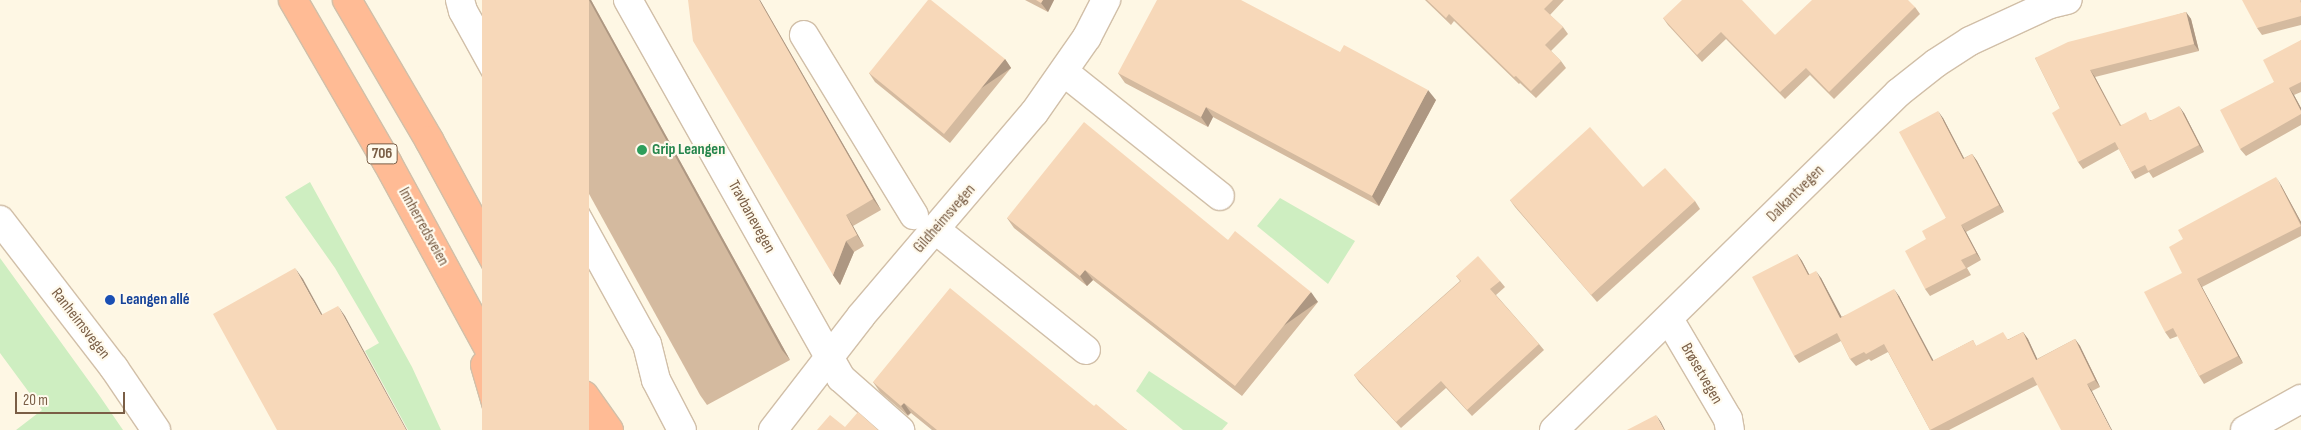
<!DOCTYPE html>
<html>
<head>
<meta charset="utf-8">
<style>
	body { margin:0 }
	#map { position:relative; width:2301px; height:430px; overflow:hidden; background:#fef7e4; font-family:"Sofia Sans Condensed",sans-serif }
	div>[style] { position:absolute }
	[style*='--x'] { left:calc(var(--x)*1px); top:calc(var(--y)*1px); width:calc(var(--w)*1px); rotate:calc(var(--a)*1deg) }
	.green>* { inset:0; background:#ceeec1 }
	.roads { filter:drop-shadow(1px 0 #d1bfa8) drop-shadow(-1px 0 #d1bfa8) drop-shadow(0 1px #d1bfa8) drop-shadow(0 -1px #d1bfa8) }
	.minor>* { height:28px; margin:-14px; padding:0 14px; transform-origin:14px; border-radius:14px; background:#fff }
	.highway>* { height:28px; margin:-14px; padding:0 14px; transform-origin:14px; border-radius:14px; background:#ffbb95 }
	.wall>* { inset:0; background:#d4ba9f }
	.shaded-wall>* { inset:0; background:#ad9782; transform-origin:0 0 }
	.building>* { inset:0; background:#f7d8b9; transform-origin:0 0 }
	.dots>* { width:14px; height:14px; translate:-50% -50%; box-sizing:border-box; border:2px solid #fffaed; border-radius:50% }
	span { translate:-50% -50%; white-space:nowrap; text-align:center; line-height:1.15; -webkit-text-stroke:4.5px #fffaed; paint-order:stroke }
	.shield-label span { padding:1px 4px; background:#fffaed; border:1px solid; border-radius:4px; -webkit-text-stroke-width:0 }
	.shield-label { font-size:15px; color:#7a5e46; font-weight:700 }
	.leisure-label { font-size:16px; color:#27864d; font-weight:700 }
	.left { translate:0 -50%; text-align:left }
	.street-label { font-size:16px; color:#7a5e46 }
	.transit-label { font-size:16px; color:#164399; font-weight:700 }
	.scale { position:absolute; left:15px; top:392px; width:110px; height:22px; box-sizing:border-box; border:2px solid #7a5e46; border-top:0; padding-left:6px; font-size:15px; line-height:18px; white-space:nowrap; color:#7a5e46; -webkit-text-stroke:4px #fffaed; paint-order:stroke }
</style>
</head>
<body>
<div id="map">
	<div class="green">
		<i style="clip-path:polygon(310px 182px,412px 367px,441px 430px,408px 430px,365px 351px,379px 343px,335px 268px,285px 197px)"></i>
		<i style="clip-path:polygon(1280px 198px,1355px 241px,1328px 284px,1257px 226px)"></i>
		<i style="clip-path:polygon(0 258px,99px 395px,123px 430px,16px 430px,42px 410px,0 353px)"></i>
		<i style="clip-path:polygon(1149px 371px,1228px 423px,1222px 430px,1183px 430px,1136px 391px)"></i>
	</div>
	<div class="roads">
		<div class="minor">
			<i style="--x:460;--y:0;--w:11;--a:75"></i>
			<i style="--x:463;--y:11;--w:380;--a:61.1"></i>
			<i style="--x:647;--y:344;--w:37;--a:76"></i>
			<i style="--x:656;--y:380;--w:56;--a:62.5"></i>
			<i style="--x:628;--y:0;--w:434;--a:60.6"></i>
			<i style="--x:841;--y:378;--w:79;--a:41.4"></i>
			<i style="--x:804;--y:35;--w:211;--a:58.6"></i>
			<i style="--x:1064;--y:72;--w:199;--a:38.5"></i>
			<i style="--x:0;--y:220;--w:187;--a:52.4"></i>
			<i style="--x:114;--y:368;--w:75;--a:55.9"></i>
			<i style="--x:936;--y:230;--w:192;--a:38.7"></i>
			<i style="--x:1669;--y:319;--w:116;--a:59.5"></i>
			<i style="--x:1728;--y:419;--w:11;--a:80"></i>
			<i style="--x:773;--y:430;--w:144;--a:-52.3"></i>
			<i style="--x:861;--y:316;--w:267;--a:-49.6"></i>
			<i style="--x:1034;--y:113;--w:93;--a:-55.1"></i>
			<i style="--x:1087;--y:37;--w:42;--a:-62.8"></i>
			<i style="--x:1554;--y:430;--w:482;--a:-44.4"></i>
			<i style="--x:1898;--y:93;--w:48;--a:-38.3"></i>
			<i style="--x:1936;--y:63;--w:40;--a:-32.9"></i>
			<i style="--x:1970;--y:41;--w:88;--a:-24.8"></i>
			<i style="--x:2050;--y:4;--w:18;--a:-13"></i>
			<i style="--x:2245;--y:430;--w:64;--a:-29"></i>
		</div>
		<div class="highway">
			<i style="--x:293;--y:0;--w:187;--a:59.9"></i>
			<i style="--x:387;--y:162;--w:305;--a:61.4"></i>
			<i style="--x:347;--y:0;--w:162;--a:59.6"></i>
			<i style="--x:429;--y:140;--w:330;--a:61.4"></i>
			<i style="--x:485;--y:365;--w:68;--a:73.7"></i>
			<i style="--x:584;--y:395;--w:43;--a:54.5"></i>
		</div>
	</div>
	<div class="wall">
		<i style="clip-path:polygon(482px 0,591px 0,790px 360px,707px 405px,700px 395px)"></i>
		<i style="clip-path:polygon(760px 0,881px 210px,853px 226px,864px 246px,854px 252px,840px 285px,833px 275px)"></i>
		<i style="clip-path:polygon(1025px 0,1054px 0,1048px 12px)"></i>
		<i style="clip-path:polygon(1425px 0,1564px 0,1550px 15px,1563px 27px,1568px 34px,1551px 51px,1561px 61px,1566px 68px,1536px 98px,1520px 83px,1519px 84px,1454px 21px,1451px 25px)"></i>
		<i style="clip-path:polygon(2301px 0,2301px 25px,2262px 35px,2257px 28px)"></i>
		<i style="clip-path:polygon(1915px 7px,1920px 14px,1834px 99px,1810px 75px,1785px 99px,1726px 39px,1702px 62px,1668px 25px,1663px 18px,1775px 35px)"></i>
		<i style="clip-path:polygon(2186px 12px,2191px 19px,2199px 51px,2095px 77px,2121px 125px,2152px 120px,2184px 113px,2204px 152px,2153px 178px,2149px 172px,2135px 179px,2131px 172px,2119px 149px,2083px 169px,2078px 162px,2060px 108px,2035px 58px)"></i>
		<i style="clip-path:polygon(2301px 40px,2301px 92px,2294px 95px,2301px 108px,2301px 125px,2246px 156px,2240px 149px,2274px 82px)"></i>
		<i style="clip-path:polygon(1340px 52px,1436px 100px,1379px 206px,1213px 117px,1208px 127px,1125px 83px,1118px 73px)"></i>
		<i style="clip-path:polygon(1005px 59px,1011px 68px,950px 143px,875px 82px,869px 73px)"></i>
		<i style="clip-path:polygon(1943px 118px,1964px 158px,1972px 154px,1977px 161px,2004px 212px,1966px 232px,1981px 260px,1967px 268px,1971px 275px,1930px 296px,1925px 289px,1926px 239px,1946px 218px)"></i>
		<i style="clip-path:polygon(2281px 185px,2301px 222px,2301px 236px,2202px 287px,2243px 363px,2204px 384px,2199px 376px,2178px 336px,2170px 339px,2165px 332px,2182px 273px)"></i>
		<i style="clip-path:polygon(1643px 187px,1695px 201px,1700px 209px,1597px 302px,1515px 207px,1510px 200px)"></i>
		<i style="clip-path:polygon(1007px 218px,1228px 240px,1318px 302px,1242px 396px,1093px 280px,1087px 286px,1014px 228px)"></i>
		<i style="clip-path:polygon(1797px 254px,1802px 261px,1809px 274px,1821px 278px,1841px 317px,1899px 296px,1933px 361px,1973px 340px,1976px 346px,2009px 339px,2023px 332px,2028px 339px,2037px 359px,2075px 339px,2080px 346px,2100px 387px,2092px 391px,2037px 385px,1949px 430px,1930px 430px,1888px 352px,1871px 361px,1869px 359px,1856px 366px,1850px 359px,1841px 341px,1799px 363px,1794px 356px)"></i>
		<i style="clip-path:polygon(1456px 276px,1500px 281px,1505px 287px,1496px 295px,1539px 344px,1544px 350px,1472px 416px,1446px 388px,1401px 428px,1359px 382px,1354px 375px,1460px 281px)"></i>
		<i style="clip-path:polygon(873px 382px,1094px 406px,1127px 430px,932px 430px,911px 413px,908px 416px,880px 392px)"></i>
	</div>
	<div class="shaded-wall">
		<i style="clip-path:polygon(589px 0,591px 0,790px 360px,782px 350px)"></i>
		<i style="clip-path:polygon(759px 0,760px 0,881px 210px,873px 199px)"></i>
		<i style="clip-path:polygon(1043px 0,1054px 0,1048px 12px,1041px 3px)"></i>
		<i style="clip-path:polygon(2186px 12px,2191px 19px,2199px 51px,2194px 44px)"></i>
		<i style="left:1005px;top:59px;width:11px;height:97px;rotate:56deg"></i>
		<i style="clip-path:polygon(2090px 70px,2095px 77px,2124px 133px,2120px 126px)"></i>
		<i style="clip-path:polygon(2289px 88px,2294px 95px,2301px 108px,2301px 111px)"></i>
		<i style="clip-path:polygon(1428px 90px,1436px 100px,1379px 206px,1372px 196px)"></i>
		<i style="clip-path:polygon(2179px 106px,2184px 113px,2204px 152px,2199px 145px)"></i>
		<i style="clip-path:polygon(1206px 107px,1213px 117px,1208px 127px,1201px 117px)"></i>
		<i style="clip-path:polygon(1938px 111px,1943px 118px,1968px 166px,1963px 159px)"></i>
		<i style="clip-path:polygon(1972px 154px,1977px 161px,2004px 212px,1999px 205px)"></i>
		<i style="clip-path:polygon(2276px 177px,2281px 185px,2301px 222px,2301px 224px)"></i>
		<i style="clip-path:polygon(846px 215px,853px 226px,864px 246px,857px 235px)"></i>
		<i style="clip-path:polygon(1961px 225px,1966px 232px,1981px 260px,1976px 253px)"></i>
		<i style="clip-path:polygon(846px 241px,854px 252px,840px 285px,833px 275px)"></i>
		<i style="clip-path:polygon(1797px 254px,1802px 261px,1813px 282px,1808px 275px)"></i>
		<i style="clip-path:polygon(295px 268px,303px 279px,328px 325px,321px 315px)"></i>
		<i style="clip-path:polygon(1085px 270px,1093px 280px,1087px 286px,1080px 276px)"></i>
		<i style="clip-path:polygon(1816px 271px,1821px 278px,1846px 325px,1840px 318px)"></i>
		<i style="clip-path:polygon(2197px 279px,2202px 287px,2243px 363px,2238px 356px)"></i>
		<i style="clip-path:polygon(1894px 289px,1899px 296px,1938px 369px,1932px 361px)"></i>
		<i style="left:1311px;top:292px;width:12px;height:121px;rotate:55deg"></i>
		<i style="clip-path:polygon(338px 306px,345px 316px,407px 430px,406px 430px)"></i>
		<i style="clip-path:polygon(2023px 332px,2028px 339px,2041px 367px,2036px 360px)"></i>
		<i style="clip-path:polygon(2075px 339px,2080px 346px,2100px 387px,2095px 380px)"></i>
		<i style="clip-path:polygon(2087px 384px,2092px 391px,2112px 430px,2111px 430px)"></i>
		<i style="left:904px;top:403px;width:12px;height:4px;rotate:55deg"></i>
		<i style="clip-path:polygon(1656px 415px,1661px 422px,1665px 430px,1664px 430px)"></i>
	</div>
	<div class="building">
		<i style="left:482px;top:0;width:107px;height:451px"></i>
		<i style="clip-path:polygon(688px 0,759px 0,873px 199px,846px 215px,857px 235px,846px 241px,833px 275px,693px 41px)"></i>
		<i style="clip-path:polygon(928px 0,931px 0,1005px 59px,944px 134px,869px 73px)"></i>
		<i style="clip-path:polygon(1036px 0,1043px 0,1041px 3px)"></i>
		<i style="clip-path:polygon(1157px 0,1241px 0,1340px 52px,1344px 45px,1428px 90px,1372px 196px,1206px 107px,1201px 117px,1118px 73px)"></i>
		<i style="clip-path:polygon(1427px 0,1553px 0,1544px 9px,1563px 27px,1545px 45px,1561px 61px,1531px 91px,1516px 76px,1514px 77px,1449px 14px,1446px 18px)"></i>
		<i style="clip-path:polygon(1682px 0,1742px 0,1775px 35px,1812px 0,1908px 0,1915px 7px,1829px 92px,1806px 68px,1780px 92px,1721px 32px,1697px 55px,1663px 18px)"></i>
		<i style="clip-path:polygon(2242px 0,2300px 0,2301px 3px,2301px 16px,2257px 28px)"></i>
		<i style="clip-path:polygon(2186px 12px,2194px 44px,2090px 70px,2120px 126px,2146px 112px,2150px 121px,2179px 106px,2199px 145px,2148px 171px,2145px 165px,2131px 172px,2115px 142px,2078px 162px,2052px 113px,2060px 108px,2035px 58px,2068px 42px)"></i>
		<i style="clip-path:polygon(2301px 40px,2301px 82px,2289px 88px,2301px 111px,2301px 114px,2240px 149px,2220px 110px,2274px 82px,2263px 60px)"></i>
		<i style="clip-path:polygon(1938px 111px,1963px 159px,1972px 154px,1999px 205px,1961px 225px,1976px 253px,1961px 260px,1966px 268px,1925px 289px,1905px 251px,1926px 239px,1922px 231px,1946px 218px,1899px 132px)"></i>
		<i style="clip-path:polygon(1084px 122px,1228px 240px,1235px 231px,1311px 292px,1235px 386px,1085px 270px,1080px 276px,1007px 218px)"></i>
		<i style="clip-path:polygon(1590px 127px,1643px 187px,1665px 168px,1695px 201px,1591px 295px,1510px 200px)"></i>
		<i style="clip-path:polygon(2276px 177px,2301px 226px,2197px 279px,2238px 356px,2199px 376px,2173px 328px,2165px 332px,2144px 292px,2182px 273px,2169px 247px,2183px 239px,2178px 230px)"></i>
		<i style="clip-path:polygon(1797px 254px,1808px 275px,1816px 271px,1840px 318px,1894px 289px,1932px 361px,1973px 340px,1976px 346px,2003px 332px,2008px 340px,2023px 332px,2036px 360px,2075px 339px,2095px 380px,2087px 384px,2111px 430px,2061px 430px,2033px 377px,1930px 430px,1884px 344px,1866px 354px,1864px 352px,1850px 359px,1837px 333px,1794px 356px,1752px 277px)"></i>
		<i style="clip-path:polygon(1478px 256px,1500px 281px,1490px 289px,1539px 344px,1467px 410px,1441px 381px,1396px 422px,1354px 375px,1461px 281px,1456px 276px)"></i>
		<i style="clip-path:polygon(295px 268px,321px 315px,338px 306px,406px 430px,277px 430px,213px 314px)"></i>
		<i style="clip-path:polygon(950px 288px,1094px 406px,1096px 404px,1127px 430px,937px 430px,904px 403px,901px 406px,873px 382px)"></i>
		<i style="clip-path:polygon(858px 412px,878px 430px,817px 430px,830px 415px,845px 427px)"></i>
		<i style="clip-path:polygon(1656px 415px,1664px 430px,1627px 430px)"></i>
	</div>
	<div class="dots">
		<i style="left:642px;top:150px;background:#2e9e5b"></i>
		<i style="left:110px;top:300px;background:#1a4fb4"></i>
	</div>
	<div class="shield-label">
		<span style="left:382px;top:154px">706</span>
	</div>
	<div class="leisure-label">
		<span class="left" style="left:652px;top:150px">Grip Leangen</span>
	</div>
	<div class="street-label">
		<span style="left:1796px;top:194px;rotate:-45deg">Dalkantvegen</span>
		<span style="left:751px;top:217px;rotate:61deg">Travbanevegen</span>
		<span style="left:945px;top:219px;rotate:-49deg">Gildheimsvegen</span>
		<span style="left:423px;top:227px;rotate:61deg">Innherredsveien</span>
		<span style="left:80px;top:324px;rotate:52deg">Ranheimsvegen</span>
		<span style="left:1701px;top:374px;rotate:60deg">Brøsetvegen</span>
	</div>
	<div class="transit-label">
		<span class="left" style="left:120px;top:300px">Leangen allé</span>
	</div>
	<div class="scale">20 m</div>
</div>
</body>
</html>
